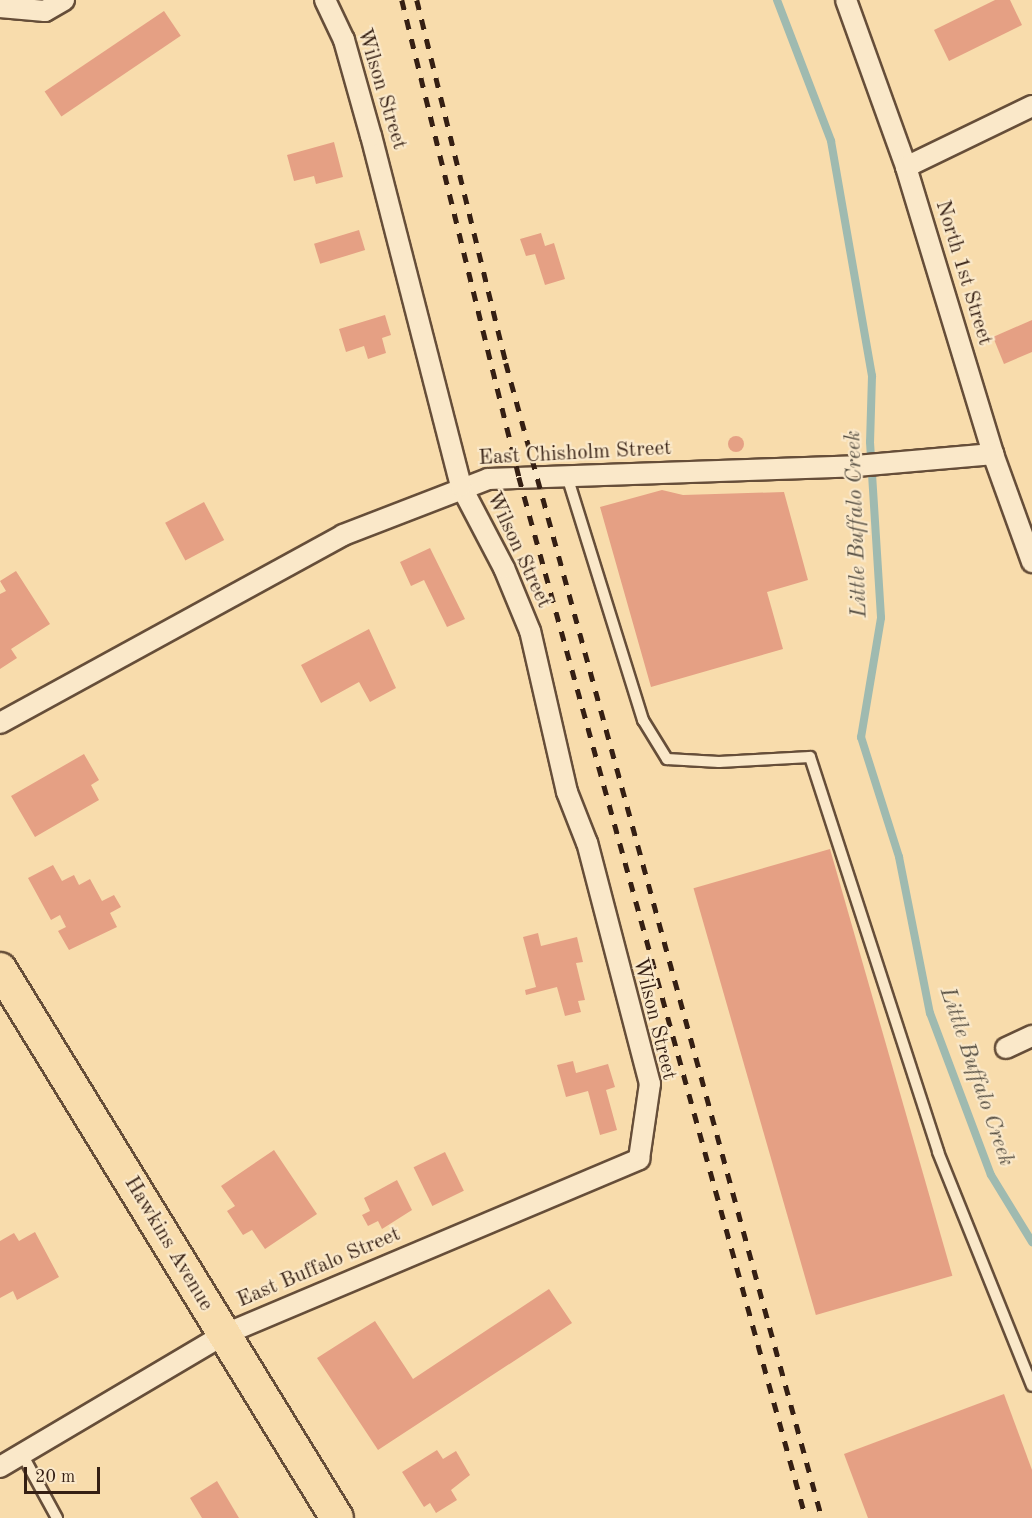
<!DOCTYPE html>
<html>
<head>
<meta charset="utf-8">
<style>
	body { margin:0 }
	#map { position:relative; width:1032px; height:1518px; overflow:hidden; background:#f8dcac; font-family:"Old Standard TT",serif }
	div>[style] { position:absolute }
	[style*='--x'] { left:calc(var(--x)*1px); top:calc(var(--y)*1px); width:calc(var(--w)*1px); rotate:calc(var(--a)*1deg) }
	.stream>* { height:8px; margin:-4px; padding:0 4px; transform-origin:4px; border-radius:4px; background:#9fbab0 }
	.building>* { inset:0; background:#e5a084; transform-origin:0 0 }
	.round { border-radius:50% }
	.roads { filter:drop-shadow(2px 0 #664e39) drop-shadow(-2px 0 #664e39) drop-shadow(0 2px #664e39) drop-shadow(0 -2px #664e39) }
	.lane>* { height:10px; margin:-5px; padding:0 5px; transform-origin:5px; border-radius:5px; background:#fae8c9 }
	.street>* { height:20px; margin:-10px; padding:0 10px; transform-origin:10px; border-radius:10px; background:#fae8c9 }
	.primary>* { height:32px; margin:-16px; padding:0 16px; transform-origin:16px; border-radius:16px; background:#f8dcac }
	.rail>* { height:4.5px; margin-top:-2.25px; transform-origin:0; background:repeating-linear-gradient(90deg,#351f13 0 10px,transparent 0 20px) }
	span { translate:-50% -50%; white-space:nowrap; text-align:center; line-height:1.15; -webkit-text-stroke:4.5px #fae8c9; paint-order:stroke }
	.street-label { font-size:21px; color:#351f13 }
	.water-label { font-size:22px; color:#554e42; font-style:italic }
	.scale { position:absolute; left:24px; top:1467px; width:76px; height:27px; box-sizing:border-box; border:3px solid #351f13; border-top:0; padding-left:8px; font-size:18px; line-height:21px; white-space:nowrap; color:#351f13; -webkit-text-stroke:4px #fae8c9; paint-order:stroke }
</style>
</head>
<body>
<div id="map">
	<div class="stream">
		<i style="--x:777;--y:0;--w:151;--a:69"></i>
		<i style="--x:831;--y:141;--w:239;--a:80.1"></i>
		<i style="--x:872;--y:376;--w:66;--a:91.7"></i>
		<i style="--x:870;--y:442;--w:176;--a:86.4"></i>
		<i style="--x:881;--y:618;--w:121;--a:99.5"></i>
		<i style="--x:861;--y:737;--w:126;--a:72.4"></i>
		<i style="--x:899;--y:857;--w:159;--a:78.8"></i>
		<i style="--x:930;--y:1013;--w:173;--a:69.4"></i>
		<i style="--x:991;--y:1175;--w:79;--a:58.5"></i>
	</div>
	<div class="building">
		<i style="clip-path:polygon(995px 0,1010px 0,1022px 25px,949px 61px,934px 30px)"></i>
		<i style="left:164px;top:11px;width:30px;height:144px;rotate:56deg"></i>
		<i style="clip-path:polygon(334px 142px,343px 177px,316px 184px,314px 176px,294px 181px,287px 155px)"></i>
		<i style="left:359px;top:230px;width:21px;height:47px;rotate:73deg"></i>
		<i style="clip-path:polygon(541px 233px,545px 246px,554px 243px,565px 279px,545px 285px,535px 254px,526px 256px,520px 239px)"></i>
		<i style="clip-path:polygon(385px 315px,391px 335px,382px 338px,386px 353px,368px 359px,364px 346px,346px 352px,339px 329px)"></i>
		<i style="clip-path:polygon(1032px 320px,1032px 352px,1004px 364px,993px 337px)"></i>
		<i class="round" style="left:728px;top:436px;width:16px;height:16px"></i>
		<i style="clip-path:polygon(662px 490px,683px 495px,784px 492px,808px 580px,767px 592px,783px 649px,651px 687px,600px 507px)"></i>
		<i style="left:204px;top:502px;width:43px;height:44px;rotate:62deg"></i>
		<i style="clip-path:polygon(430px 548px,465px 619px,447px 627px,424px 580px,411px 586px,400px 562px)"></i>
		<i style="clip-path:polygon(16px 571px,50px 624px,11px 649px,17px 658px,0 669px,0 594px,6px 591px,0 581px)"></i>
		<i style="clip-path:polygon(369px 629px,396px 688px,370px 702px,359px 682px,321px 703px,301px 665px)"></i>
		<i style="clip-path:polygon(84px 754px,99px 780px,91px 785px,99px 800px,35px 837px,11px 796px)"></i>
		<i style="left:830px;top:849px;width:444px;height:142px;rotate:74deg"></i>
		<i style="clip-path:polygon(53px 865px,62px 881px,74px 875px,79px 885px,90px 879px,102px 901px,114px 895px,121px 907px,110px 913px,117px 927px,69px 950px,58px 931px,66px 927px,60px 915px,51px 920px,28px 878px)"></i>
		<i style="clip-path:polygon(538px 933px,541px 946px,577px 937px,583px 962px,576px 963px,585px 1000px,578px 1001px,581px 1012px,565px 1016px,557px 987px,526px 995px,525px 990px,536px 987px,523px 937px)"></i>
		<i style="clip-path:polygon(573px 1061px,576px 1073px,608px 1064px,615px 1087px,606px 1090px,617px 1130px,600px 1135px,588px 1091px,566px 1097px,557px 1065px)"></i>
		<i style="clip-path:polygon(274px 1150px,317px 1214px,265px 1249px,252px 1230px,243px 1235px,227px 1211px,235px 1206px,221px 1186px)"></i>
		<i style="left:445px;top:1152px;width:43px;height:35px;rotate:64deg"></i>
		<i style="clip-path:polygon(397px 1180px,412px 1210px,382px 1229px,378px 1221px,368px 1226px,362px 1215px,370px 1211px,364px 1198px)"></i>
		<i style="clip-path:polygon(35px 1232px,59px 1277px,17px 1300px,13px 1291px,0 1298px,0 1241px,14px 1233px,19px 1241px)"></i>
		<i style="clip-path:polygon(549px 1289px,572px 1323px,378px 1450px,317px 1358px,375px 1321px,413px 1379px)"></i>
		<i style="clip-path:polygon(1004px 1394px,1032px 1470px,1032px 1518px,868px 1518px,844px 1454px)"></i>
		<i style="clip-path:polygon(437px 1450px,443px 1459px,456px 1451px,470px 1475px,451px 1490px,457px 1500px,436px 1513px,430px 1503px,424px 1507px,402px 1472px)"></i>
		<i style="clip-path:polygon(217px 1481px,239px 1518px,202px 1518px,190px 1498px)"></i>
	</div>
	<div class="roads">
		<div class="lane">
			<i style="--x:567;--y:476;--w:256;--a:72.7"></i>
			<i style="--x:643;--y:720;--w:46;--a:58.4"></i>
			<i style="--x:667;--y:759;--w:52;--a:3.3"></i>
			<i style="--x:719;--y:762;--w:91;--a:-3.1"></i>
			<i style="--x:810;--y:757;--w:415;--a:72"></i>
			<i style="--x:938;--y:1152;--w:252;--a:68.1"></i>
			<i style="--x:22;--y:1454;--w:73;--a:61.3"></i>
		</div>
		<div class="street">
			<i style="--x:846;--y:0;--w:177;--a:70.2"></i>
			<i style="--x:906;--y:167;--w:300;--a:73.1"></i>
			<i style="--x:993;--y:454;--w:115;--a:70.1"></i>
			<i style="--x:0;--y:7;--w:45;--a:5.1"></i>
			<i style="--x:45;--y:11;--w:22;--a:-30"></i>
			<i style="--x:906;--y:167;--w:140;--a:-25.8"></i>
			<i style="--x:0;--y:723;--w:391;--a:-28.7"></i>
			<i style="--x:343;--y:535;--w:155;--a:-21.1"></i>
			<i style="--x:488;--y:479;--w:368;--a:-2"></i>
			<i style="--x:856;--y:466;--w:138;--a:-5"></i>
			<i style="--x:1006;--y:1048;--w:29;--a:-25"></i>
			<i style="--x:0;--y:1467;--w:259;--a:-30.6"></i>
			<i style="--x:223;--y:1335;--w:452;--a:-22.9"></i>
			<i style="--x:639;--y:1159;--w:76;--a:-81.7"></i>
			<i style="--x:650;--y:1084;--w:249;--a:-104.6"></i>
			<i style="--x:587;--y:843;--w:55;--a:-111.4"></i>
			<i style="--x:567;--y:792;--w:165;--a:-102.9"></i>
			<i style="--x:530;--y:631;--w:68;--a:-112.4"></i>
			<i style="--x:504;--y:568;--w:93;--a:-117.7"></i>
			<i style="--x:461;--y:486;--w:361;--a:-104.4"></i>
			<i style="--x:371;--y:136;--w:100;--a:-105.7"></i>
			<i style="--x:344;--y:40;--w:44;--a:-115.4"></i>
		</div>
		<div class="primary">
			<i style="--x:0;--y:969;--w:644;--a:58.46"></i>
		</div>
	</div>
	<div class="rail">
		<i style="--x:402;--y:0;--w:491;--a:76.2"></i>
		<i style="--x:519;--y:477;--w:1080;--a:74.59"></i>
		<i style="--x:417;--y:0;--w:374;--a:76.2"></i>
		<i style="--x:506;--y:363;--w:1197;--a:74.7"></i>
	</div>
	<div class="street-label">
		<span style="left:381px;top:89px;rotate:73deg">Wilson Street</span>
		<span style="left:963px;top:273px;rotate:73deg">North 1st Street</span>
		<span style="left:575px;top:454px;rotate:-3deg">East Chisholm Street</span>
		<span style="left:518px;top:550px;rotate:65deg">Wilson Street</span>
		<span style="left:654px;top:1019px;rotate:76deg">Wilson Street</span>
		<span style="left:168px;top:1244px;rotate:59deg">Hawkins Avenue</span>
		<span style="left:319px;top:1268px;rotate:-23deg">East Buffalo Street</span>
	</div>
	<div class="water-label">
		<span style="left:857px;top:524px;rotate:-92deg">Little Buffalo Creek</span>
		<span style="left:976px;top:1077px;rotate:71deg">Little Buffalo Creek</span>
	</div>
	<div class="scale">20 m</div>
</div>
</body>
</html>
